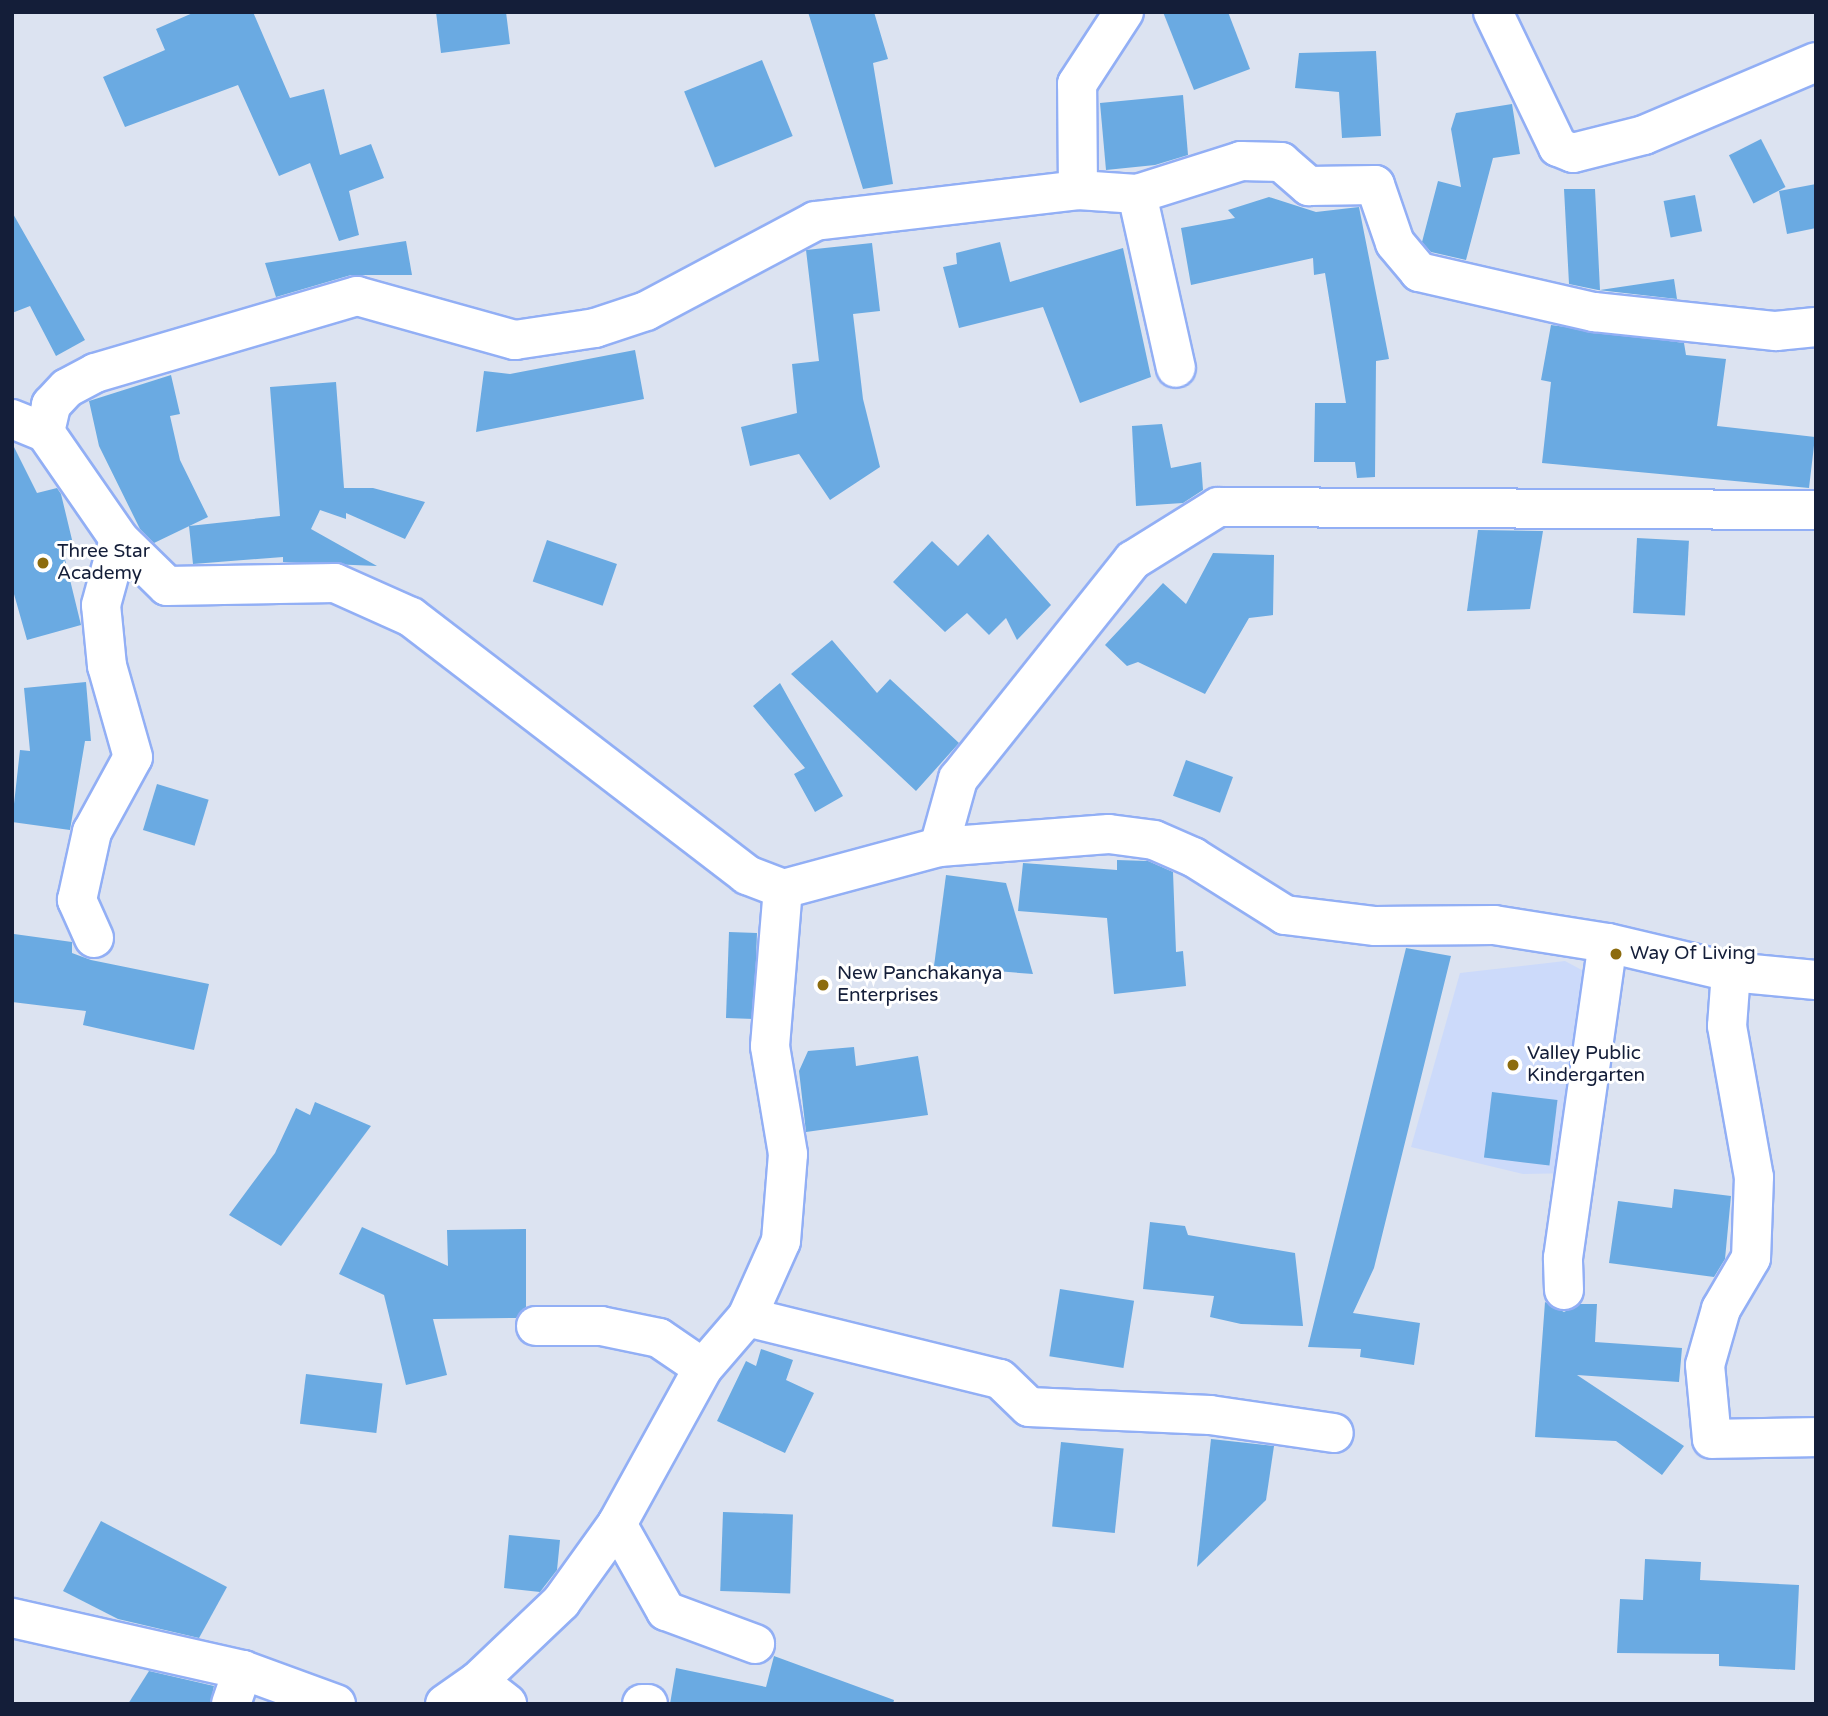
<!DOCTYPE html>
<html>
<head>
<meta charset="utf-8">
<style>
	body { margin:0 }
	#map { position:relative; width:1828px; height:1716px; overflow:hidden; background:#dce3f1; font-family:"Varela Round",sans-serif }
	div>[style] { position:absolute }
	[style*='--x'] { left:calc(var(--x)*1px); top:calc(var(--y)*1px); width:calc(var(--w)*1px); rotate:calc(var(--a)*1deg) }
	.built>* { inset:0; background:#ccdafa }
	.building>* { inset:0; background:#6aaae2; transform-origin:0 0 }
	.roads { filter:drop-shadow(2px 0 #92aff5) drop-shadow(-2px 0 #92aff5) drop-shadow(0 2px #92aff5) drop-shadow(0 -2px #92aff5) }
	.minor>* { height:38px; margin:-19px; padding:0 19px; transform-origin:19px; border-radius:19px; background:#fff }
	.dots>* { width:19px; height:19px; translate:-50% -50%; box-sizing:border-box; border:4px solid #fff; border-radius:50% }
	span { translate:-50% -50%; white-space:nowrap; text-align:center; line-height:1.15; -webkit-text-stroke:6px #fff; paint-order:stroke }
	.poi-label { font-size:19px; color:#141e39 }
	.left { translate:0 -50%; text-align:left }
	.frame { position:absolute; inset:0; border:14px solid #141e39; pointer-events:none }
</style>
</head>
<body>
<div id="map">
	<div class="built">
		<i style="clip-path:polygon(1565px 961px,1606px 983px,1576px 1173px,1523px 1174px,1411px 1147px,1460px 973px)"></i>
	</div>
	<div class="building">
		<i style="clip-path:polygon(195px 12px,253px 12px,290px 98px,324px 89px,340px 155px,371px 144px,384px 178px,349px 191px,359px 235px,339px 241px,310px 163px,279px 176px,238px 85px,125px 127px,103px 77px,165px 50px,156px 29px)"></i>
		<i style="clip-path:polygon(436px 12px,506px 12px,510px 44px,441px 53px)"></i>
		<i style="clip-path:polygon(808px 12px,874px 12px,888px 59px,873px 63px,893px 184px,863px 189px)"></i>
		<i style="clip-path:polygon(1163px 12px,1228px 12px,1250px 69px,1194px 90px)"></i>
		<i style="clip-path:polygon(1376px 51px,1381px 136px,1342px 138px,1339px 92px,1295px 88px,1299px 53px)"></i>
		<i style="left:762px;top:60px;width:82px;height:84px;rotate:68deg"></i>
		<i style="clip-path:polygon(1183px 95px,1188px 155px,1155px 165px,1106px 170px,1100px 103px)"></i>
		<i style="clip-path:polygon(1512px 104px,1520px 154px,1493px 158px,1466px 260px,1431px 252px,1422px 242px,1438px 181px,1461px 187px,1451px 129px,1456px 113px)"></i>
		<i style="left:1761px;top:139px;width:54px;height:36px;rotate:63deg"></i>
		<i style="clip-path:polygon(1816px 184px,1816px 228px,1787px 234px,1779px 191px)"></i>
		<i style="clip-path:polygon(1564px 189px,1595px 189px,1600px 290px,1674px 279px,1677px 299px,1598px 290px,1569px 284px)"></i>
		<i style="left:1695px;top:195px;width:37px;height:32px;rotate:79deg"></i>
		<i style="clip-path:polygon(1269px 197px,1316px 212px,1359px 207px,1389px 359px,1376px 361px,1375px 477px,1357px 478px,1355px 462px,1314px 462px,1315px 403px,1346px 403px,1325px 273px,1314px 275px,1313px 258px,1191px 285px,1181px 228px,1235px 218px,1228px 210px)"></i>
		<i style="clip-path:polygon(12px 212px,85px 340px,56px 356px,30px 306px,12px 313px)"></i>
		<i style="clip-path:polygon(406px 241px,412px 275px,351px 275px,276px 297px,265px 263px)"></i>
		<i style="clip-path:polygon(1000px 242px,1010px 282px,1123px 248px,1151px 377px,1080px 403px,1043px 307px,959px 328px,943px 267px,957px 264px,956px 253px)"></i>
		<i style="clip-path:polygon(872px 243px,880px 311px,853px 314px,863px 399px,880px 467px,830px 500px,799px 454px,750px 466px,741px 427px,797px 413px,792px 364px,819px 361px,806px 250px)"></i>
		<i style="clip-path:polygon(1551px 325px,1684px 343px,1686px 355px,1726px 359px,1717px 426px,1815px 437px,1809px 488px,1542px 463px,1551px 382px,1541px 380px)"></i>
		<i style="clip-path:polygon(635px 350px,644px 399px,476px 432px,484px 371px,510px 374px)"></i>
		<i style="clip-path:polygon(171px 375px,180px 414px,170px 416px,180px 460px,208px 517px,154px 543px,140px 529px,99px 446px,89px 401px)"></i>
		<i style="clip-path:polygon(336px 382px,344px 488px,373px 488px,425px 502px,405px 539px,346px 513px,346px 519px,320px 510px,311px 529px,377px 566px,283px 562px,283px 557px,193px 564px,189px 526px,280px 516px,270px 387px)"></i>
		<i style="clip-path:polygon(1162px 424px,1171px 468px,1201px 462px,1203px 490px,1183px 503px,1136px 506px,1132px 426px)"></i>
		<i style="clip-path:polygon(12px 443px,37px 493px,57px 488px,61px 494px,74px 548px,63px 551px,81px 625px,27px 640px,12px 587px)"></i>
		<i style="clip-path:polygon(1478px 530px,1543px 531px,1530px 609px,1467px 611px)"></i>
		<i style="clip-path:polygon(988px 534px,1051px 605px,1017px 640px,1006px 618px,989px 635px,967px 613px,945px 632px,893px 582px,932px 541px,958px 566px)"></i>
		<i style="left:1637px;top:538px;width:52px;height:75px;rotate:3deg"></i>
		<i style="left:547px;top:540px;width:74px;height:44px;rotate:19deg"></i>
		<i style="clip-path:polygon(1213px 553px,1274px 555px,1273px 615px,1249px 618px,1205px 694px,1138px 662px,1127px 666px,1105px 645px,1163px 583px,1186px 604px)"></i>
		<i style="clip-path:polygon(832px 640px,877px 693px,890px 679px,959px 743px,916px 791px,791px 674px)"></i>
		<i style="clip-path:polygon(86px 682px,91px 741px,85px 741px,70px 830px,12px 822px,20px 750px,30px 751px,24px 688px)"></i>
		<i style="clip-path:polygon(780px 683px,843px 796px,815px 812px,794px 774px,805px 768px,753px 706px)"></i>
		<i style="left:1186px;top:760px;width:50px;height:38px;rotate:20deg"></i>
		<i style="left:157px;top:784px;width:54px;height:48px;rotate:17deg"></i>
		<i style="clip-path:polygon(1117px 860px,1148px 861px,1173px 872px,1176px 952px,1183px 951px,1186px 986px,1114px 994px,1107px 918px,1018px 911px,1023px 863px,1117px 870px)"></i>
		<i style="clip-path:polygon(946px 875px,1006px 883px,1033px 974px,934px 966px)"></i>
		<i style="left:729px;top:932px;width:28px;height:86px;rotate:2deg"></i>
		<i style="clip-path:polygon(14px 934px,72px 942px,72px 953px,91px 960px,209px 984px,194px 1050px,83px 1025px,86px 1011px,12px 1002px)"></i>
		<i style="clip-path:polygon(1406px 948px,1451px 956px,1374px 1268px,1353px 1313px,1420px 1323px,1414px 1365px,1360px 1357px,1361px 1349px,1308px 1347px)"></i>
		<i style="clip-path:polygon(854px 1047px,856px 1066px,918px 1056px,928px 1115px,806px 1132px,799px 1071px,808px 1051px)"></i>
		<i style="left:1492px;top:1092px;width:66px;height:66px;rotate:7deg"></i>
		<i style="clip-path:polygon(315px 1102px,371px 1126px,281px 1246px,229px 1215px,275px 1153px,296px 1108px,310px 1115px)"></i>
		<i style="clip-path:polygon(1674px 1189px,1731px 1196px,1725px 1259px,1714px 1277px,1609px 1263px,1618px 1201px,1672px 1208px)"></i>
		<i style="clip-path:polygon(1150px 1222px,1185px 1226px,1188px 1235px,1295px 1253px,1303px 1326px,1241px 1324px,1210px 1317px,1214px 1296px,1143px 1289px)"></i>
		<i style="clip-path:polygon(362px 1227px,448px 1266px,447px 1230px,526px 1229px,526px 1307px,516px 1318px,433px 1319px,447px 1375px,406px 1385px,384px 1295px,339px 1274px)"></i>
		<i style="left:1060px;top:1289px;width:75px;height:68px;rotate:9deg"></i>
		<i style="clip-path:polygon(1545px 1302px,1564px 1312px,1580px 1304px,1597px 1304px,1595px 1342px,1682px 1348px,1679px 1382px,1577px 1375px,1684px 1446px,1662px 1475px,1616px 1441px,1535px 1437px)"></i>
		<i style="clip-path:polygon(761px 1349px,793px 1360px,786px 1380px,814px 1393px,785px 1453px,717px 1421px,746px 1361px,756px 1366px)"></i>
		<i style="left:306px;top:1374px;width:77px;height:50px;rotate:7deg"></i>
		<i style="clip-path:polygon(1211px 1439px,1274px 1446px,1266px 1500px,1197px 1567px)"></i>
		<i style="left:1061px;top:1442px;width:63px;height:85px;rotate:6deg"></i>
		<i style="left:723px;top:1512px;width:70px;height:79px;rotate:2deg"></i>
		<i style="clip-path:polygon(101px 1521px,227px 1587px,199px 1638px,118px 1619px,63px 1591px)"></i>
		<i style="clip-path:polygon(509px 1535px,560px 1540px,557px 1570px,540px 1592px,504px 1588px)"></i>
		<i style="clip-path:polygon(1645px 1559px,1701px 1562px,1700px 1580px,1799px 1585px,1795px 1670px,1719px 1666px,1719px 1654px,1617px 1653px,1620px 1599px,1643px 1600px)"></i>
		<i style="clip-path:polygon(774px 1656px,894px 1700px,893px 1704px,670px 1704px,676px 1668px,766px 1687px)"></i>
		<i style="clip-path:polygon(149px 1671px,214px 1686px,210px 1704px,128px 1704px)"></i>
	</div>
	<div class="roads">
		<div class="minor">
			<i style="--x:1493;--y:12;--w:150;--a:64.3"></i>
			<i style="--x:1558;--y:147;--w:16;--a:22"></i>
			<i style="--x:1573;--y:153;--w:73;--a:-14.2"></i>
			<i style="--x:1644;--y:135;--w:187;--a:-23"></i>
			<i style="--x:1078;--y:190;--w:106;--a:-90.5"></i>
			<i style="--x:1077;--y:84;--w:86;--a:-56.9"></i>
			<i style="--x:1137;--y:194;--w:178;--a:77.4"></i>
			<i style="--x:12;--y:419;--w:35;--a:22"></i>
			<i style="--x:45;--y:432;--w:130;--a:55.3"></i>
			<i style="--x:119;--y:539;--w:67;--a:44.4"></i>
			<i style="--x:167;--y:586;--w:168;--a:-1"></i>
			<i style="--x:335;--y:583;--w:83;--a:24.1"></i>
			<i style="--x:411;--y:617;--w:424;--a:37.5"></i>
			<i style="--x:747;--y:875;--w:39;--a:21"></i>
			<i style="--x:45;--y:432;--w:28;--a:-77"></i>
			<i style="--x:51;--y:405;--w:23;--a:-47"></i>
			<i style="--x:67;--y:388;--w:32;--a:-28"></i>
			<i style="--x:95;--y:373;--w:273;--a:-16.4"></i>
			<i style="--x:357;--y:296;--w:164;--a:15.6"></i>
			<i style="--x:515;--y:340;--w:81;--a:-8.5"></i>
			<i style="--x:595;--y:328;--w:54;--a:-18.4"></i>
			<i style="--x:646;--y:311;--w:191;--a:-28"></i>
			<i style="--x:815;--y:221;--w:265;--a:-6.7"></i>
			<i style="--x:1078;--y:190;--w:59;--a:3.9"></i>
			<i style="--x:1137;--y:194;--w:109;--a:-17.6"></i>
			<i style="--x:1241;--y:161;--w:40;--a:1.4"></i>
			<i style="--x:1281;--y:162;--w:37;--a:41"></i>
			<i style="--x:1309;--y:186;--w:66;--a:-0.9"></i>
			<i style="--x:1375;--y:185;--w:61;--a:71"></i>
			<i style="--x:1395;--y:243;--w:38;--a:50"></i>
			<i style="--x:1419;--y:272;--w:180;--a:12.9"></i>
			<i style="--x:1594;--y:312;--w:183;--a:6"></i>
			<i style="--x:1776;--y:331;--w:40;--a:-5.7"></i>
			<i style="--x:939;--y:847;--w:71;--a:-74.4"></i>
			<i style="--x:958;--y:779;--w:280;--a:-51.4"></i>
			<i style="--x:1133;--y:560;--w:100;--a:-31.9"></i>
			<i style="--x:1218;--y:507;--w:598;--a:0.29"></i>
			<i style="--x:94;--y:938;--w:42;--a:-114.1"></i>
			<i style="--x:77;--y:900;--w:70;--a:-77.6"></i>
			<i style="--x:92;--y:832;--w:85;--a:-61.3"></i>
			<i style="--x:133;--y:757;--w:95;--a:-105.9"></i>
			<i style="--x:107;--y:666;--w:61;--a:-95.6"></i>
			<i style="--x:101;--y:605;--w:68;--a:-74.7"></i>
			<i style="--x:1731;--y:972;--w:54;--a:94.2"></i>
			<i style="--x:1727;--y:1026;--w:153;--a:79.9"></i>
			<i style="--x:1754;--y:1177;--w:81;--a:92.1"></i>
			<i style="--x:1751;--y:1258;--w:59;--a:120.5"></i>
			<i style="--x:1721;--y:1309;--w:58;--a:105.9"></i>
			<i style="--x:1705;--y:1365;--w:74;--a:84.6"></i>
			<i style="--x:1712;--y:1439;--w:104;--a:-1.1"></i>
			<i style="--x:1564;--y:1290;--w:32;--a:-92"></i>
			<i style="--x:1563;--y:1258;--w:318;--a:-81.9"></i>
			<i style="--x:747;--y:1317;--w:260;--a:13.8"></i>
			<i style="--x:1000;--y:1379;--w:40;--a:44"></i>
			<i style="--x:1029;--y:1407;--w:181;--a:2.5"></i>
			<i style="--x:1210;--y:1415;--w:125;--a:8.3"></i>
			<i style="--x:536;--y:1326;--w:65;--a:0"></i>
			<i style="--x:601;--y:1326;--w:59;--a:11.7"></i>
			<i style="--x:659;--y:1338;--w:53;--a:34.3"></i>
			<i style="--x:617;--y:1524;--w:100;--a:60.6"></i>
			<i style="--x:666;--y:1611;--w:95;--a:20.3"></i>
			<i style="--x:12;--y:1618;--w:237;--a:12.7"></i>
			<i style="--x:243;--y:1670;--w:99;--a:20.1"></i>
			<i style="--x:478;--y:1681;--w:37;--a:38"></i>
			<i style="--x:231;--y:1704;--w:36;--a:-71"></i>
			<i style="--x:445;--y:1704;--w:40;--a:-34.9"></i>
			<i style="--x:478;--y:1681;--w:115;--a:-43.6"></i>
			<i style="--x:561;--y:1602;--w:96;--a:-54.3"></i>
			<i style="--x:617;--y:1524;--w:178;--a:-61.1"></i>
			<i style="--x:703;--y:1368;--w:67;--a:-49.2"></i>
			<i style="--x:747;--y:1317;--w:83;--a:-65.9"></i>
			<i style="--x:781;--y:1241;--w:87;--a:-85.4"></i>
			<i style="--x:788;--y:1154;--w:109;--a:-99.5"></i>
			<i style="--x:770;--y:1046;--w:158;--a:-85.3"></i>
			<i style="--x:783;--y:889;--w:162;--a:-15.1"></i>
			<i style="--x:939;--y:847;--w:170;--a:-4.4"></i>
			<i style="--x:1109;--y:834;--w:45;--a:7.6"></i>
			<i style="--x:1154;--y:840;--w:43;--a:23.6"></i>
			<i style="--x:1193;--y:857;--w:109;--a:32.2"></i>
			<i style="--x:1285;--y:915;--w:91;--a:7"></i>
			<i style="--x:1375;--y:926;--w:119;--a:-0.5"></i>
			<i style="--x:1494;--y:925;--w:115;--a:9"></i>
			<i style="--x:1608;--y:943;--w:126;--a:13.3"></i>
			<i style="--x:1731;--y:972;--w:85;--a:5.4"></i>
			<i style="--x:642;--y:1704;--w:6;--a:0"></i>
		</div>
	</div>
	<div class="dots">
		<i style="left:43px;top:563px;background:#8c6b0d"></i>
		<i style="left:1616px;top:954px;background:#8c6b0d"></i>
		<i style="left:823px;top:985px;background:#8c6b0d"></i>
		<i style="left:1513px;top:1065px;background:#8c6b0d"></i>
	</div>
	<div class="poi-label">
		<span class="left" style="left:57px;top:563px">Three Star<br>Academy</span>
		<span class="left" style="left:1630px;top:954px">Way Of Living</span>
		<span class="left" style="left:837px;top:985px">New Panchakanya<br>Enterprises</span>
		<span class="left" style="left:1527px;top:1065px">Valley Public<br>Kindergarten</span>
	</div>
	<div class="frame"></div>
</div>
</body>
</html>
